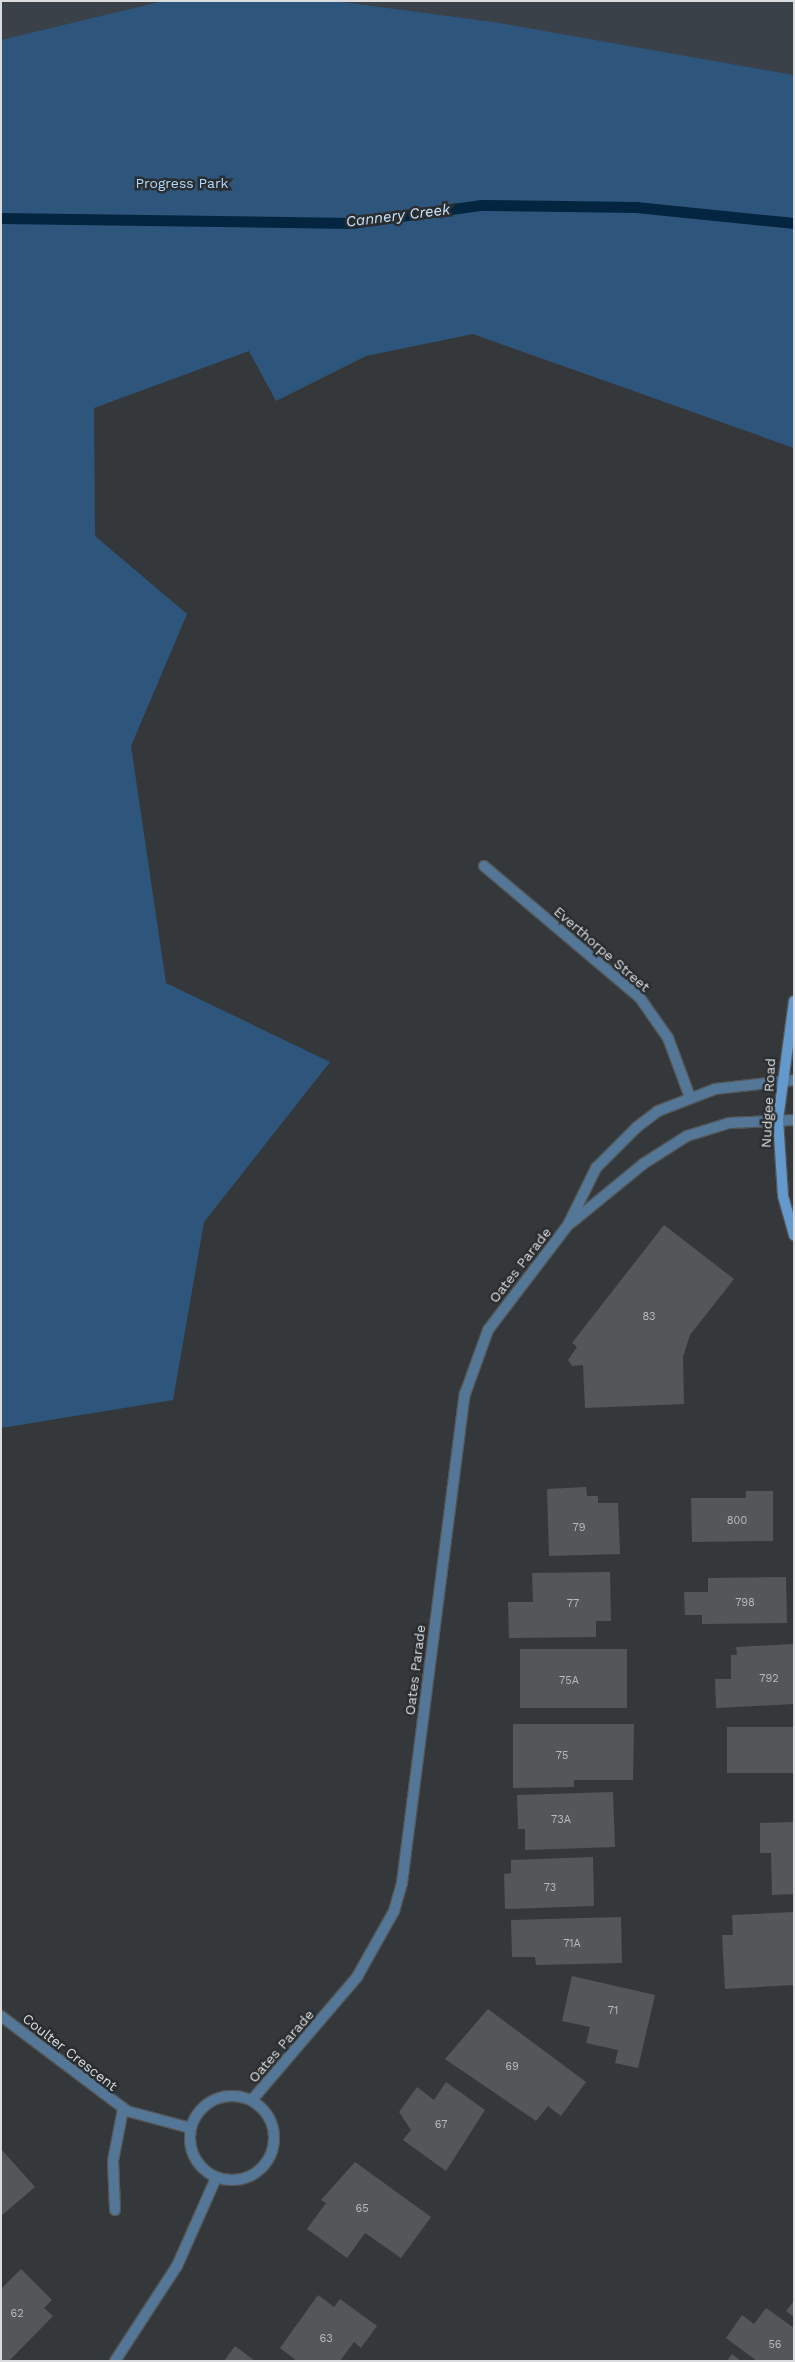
<!DOCTYPE html>
<html>
<head>
<meta charset="utf-8">
<style>
	body { margin:0 }
	#map { position:relative; width:795px; height:2362px; overflow:hidden; background:#35383a; font-family:"Work Sans",sans-serif }
	div>[style] { position:absolute }
	[style*='--x'] { left:calc(var(--x)*1px); top:calc(var(--y)*1px); width:calc(var(--w)*1px); rotate:calc(var(--a)*1deg) }
	.built>* { inset:0; background:#3a4148 }
	.green>* { inset:0; background:#2e567c }
	.stream>* { height:11px; margin:-5.5px; padding:0 5.5px; transform-origin:5.5px; border-radius:5.5px; background:#032540 }
	.building>* { inset:0; background:#545759; transform-origin:0 0 }
	.roads { filter:drop-shadow(1px 0 #535657) drop-shadow(-1px 0 #535657) drop-shadow(0 1px #535657) drop-shadow(0 -1px #535657) }
	.service>* { height:10px; margin:-5px; padding:0 5px; transform-origin:5px; border-radius:5px; background:#557797 }
	.minor>* { height:10px; margin:-5px; padding:0 5px; transform-origin:5px; border-radius:5px; background:#557797 }
	.minor>.ring { margin:-5px; padding:0; box-sizing:content-box; background:none; border:10px solid #557797; border-radius:50% }
	.secondary>* { height:10px; margin:-5px; padding:0 5px; transform-origin:5px; border-radius:5px; background:#6399cc }
	span { translate:-50% -50%; white-space:nowrap; text-align:center; line-height:1.15; -webkit-text-stroke:5px #2b2e30; paint-order:stroke }
	.number-label { font-size:11px; color:#b8bbbc }
	.number-label span { -webkit-text-stroke-width:0 }
	.park-label { font-size:14px; color:#b1d8fd }
	.street-label { font-size:14px; color:#dadcdd }
	.water-label { font-size:15px; color:#c8e2fb; font-style:italic }
	.frame { position:absolute; inset:0; border:2px solid #dadcdd; pointer-events:none }
</style>
</head>
<body>
<div id="map">
	<div class="built">
		<i style="clip-path:polygon(1px 1px,163px 1px,1px 40px)"></i>
		<i style="clip-path:polygon(335px 1px,794px 1px,794px 75px,494px 22px)"></i>
	</div>
	<div class="green">
		<i style="clip-path:polygon(163px 1px,335px 1px,494px 22px,794px 75px,794px 448px,473px 334px,366px 356px,276px 401px,249px 351px,94px 408px,95px 536px,187px 614px,131px 746px,166px 983px,330px 1062px,204px 1222px,173px 1400px,1px 1428px,1px 40px)"></i>
	</div>
	<div class="stream">
		<i style="--x:1;--y:218;--w:350;--a:0.8"></i>
		<i style="--x:351;--y:223;--w:130;--a:-7.9"></i>
		<i style="--x:480;--y:205;--w:156;--a:0.7"></i>
		<i style="--x:636;--y:207;--w:159;--a:5.8"></i>
	</div>
	<div class="building">
		<i style="clip-path:polygon(664px 1225px,734px 1279px,690px 1335px,683px 1357px,684px 1404px,585px 1408px,583px 1365px,572px 1366px,568px 1360px,577px 1347px,572px 1343px)"></i>
		<i style="clip-path:polygon(586px 1487px,587px 1496px,598px 1496px,598px 1503px,618px 1503px,620px 1554px,549px 1556px,547px 1489px)"></i>
		<i style="clip-path:polygon(746px 1491px,773px 1491px,773px 1541px,692px 1542px,691px 1498px,746px 1498px)"></i>
		<i style="clip-path:polygon(610px 1572px,611px 1621px,596px 1621px,596px 1637px,509px 1638px,508px 1602px,533px 1602px,532px 1573px)"></i>
		<i style="clip-path:polygon(786px 1577px,787px 1623px,702px 1624px,702px 1615px,685px 1615px,684px 1592px,708px 1592px,708px 1578px)"></i>
		<i style="clip-path:polygon(794px 1644px,794px 1704px,716px 1708px,715px 1679px,731px 1679px,731px 1655px,737px 1655px,736px 1647px)"></i>
		<i style="left:627px;top:1649px;width:59px;height:107px;rotate:90deg"></i>
		<i style="clip-path:polygon(513px 1724px,634px 1724px,633px 1780px,574px 1780px,574px 1787px,513px 1788px)"></i>
		<i style="left:794px;top:1727px;width:46px;height:67px;rotate:90deg"></i>
		<i style="clip-path:polygon(613px 1792px,615px 1847px,525px 1850px,525px 1829px,518px 1829px,517px 1795px)"></i>
		<i style="clip-path:polygon(794px 1822px,794px 1894px,772px 1895px,771px 1853px,760px 1853px,760px 1823px)"></i>
		<i style="clip-path:polygon(593px 1857px,594px 1906px,505px 1909px,504px 1874px,511px 1873px,511px 1860px)"></i>
		<i style="clip-path:polygon(794px 1912px,794px 1985px,725px 1989px,722px 1935px,733px 1935px,732px 1915px)"></i>
		<i style="clip-path:polygon(621px 1917px,622px 1963px,536px 1965px,535px 1957px,512px 1957px,511px 1920px)"></i>
		<i style="clip-path:polygon(572px 1976px,655px 1995px,638px 2068px,615px 2063px,618px 2050px,586px 2043px,590px 2027px,562px 2021px)"></i>
		<i style="clip-path:polygon(488px 2009px,586px 2082px,561px 2116px,548px 2106px,536px 2121px,445px 2059px)"></i>
		<i style="clip-path:polygon(446px 2082px,485px 2110px,446px 2171px,403px 2140px,411px 2130px,399px 2112px,417px 2087px,434px 2100px)"></i>
		<i style="clip-path:polygon(1px 2149px,35px 2187px,1px 2216px)"></i>
		<i style="clip-path:polygon(355px 2162px,431px 2217px,401px 2258px,365px 2233px,347px 2258px,307px 2229px,326px 2203px,321px 2200px)"></i>
		<i style="clip-path:polygon(21px 2269px,52px 2300px,44px 2308px,53px 2316px,9px 2361px,1px 2361px,1px 2289px)"></i>
		<i style="clip-path:polygon(318px 2295px,334px 2307px,340px 2299px,377px 2326px,361px 2348px,354px 2342px,340px 2361px,297px 2361px,280px 2348px)"></i>
		<i style="clip-path:polygon(794px 2301px,794px 2317px,786px 2311px)"></i>
		<i style="clip-path:polygon(766px 2308px,794px 2328px,794px 2361px,757px 2361px,726px 2338px,742px 2315px,754px 2324px)"></i>
		<i style="clip-path:polygon(235px 2346px,255px 2361px,224px 2361px)"></i>
		<i style="clip-path:polygon(732px 2354px,741px 2361px,727px 2361px)"></i>
	</div>
	<div class="roads">
		<div class="service">
			<i style="--x:115;--y:2210;--w:49;--a:-92.3"></i>
			<i style="--x:113;--y:2161;--w:53;--a:-79.1"></i>
		</div>
		<div class="minor">
			<i style="--x:484;--y:866;--w:204;--a:40.2"></i>
			<i style="--x:640;--y:998;--w:49;--a:55"></i>
			<i style="--x:668;--y:1038;--w:63;--a:69.6"></i>
			<i style="--x:571;--y:1223;--w:93;--a:-39.3"></i>
			<i style="--x:643;--y:1164;--w:52;--a:-32.5"></i>
			<i style="--x:687;--y:1136;--w:44;--a:-17.2"></i>
			<i style="--x:729;--y:1123;--w:65;--a:-2.6"></i>
			<i style="--x:1;--y:2016;--w:158;--a:37"></i>
			<i style="--x:127;--y:2111;--w:65;--a:15.1"></i>
			<i class="ring" style="left:190px;top:2096px;width:74px;height:74px"></i>
			<i style="--x:252;--y:2100;--w:162;--a:-49.5"></i>
			<i style="--x:357;--y:1977;--w:76;--a:-60.7"></i>
			<i style="--x:394;--y:1911;--w:29;--a:-74"></i>
			<i style="--x:402;--y:1883;--w:493;--a:-82.7"></i>
			<i style="--x:465;--y:1394;--w:68;--a:-70.2"></i>
			<i style="--x:488;--y:1330;--w:132;--a:-52.7"></i>
			<i style="--x:568;--y:1225;--w:64;--a:-63.8"></i>
			<i style="--x:596;--y:1168;--w:58;--a:-45"></i>
			<i style="--x:637;--y:1127;--w:26;--a:-37"></i>
			<i style="--x:658;--y:1111;--w:61;--a:-21.1"></i>
			<i style="--x:715;--y:1089;--w:80;--a:-6.5"></i>
			<i style="--x:115;--y:2361;--w:113;--a:-56.9"></i>
			<i style="--x:177;--y:2266;--w:96;--a:-66.1"></i>
		</div>
		<div class="secondary">
			<i style="--x:794;--y:1001;--w:120;--a:97.7"></i>
			<i style="--x:778;--y:1120;--w:76;--a:86.2"></i>
			<i style="--x:783;--y:1196;--w:41;--a:74.2"></i>
		</div>
	</div>
	<div class="number-label">
		<span style="left:649px;top:1317px">83</span>
		<span style="left:737px;top:1521px">800</span>
		<span style="left:579px;top:1528px">79</span>
		<span style="left:745px;top:1603px">798</span>
		<span style="left:573px;top:1604px">77</span>
		<span style="left:769px;top:1679px">792</span>
		<span style="left:569px;top:1681px">75A</span>
		<span style="left:562px;top:1756px">75</span>
		<span style="left:561px;top:1820px">73A</span>
		<span style="left:550px;top:1888px">73</span>
		<span style="left:572px;top:1944px">71A</span>
		<span style="left:613px;top:2011px">71</span>
		<span style="left:512px;top:2067px">69</span>
		<span style="left:441px;top:2125px">67</span>
		<span style="left:362px;top:2209px">65</span>
		<span style="left:17px;top:2314px">62</span>
		<span style="left:326px;top:2339px">63</span>
		<span style="left:775px;top:2345px">56</span>
	</div>
	<div class="park-label">
		<span style="left:182px;top:183px">Progress Park</span>
	</div>
	<div class="street-label">
		<span style="left:602px;top:949px;rotate:41deg">Everthorpe Street</span>
		<span style="left:768px;top:1103px;rotate:-87deg">Nudgee Road</span>
		<span style="left:520px;top:1265px;rotate:-52deg">Oates Parade</span>
		<span style="left:415px;top:1670px;rotate:-83deg">Oates Parade</span>
		<span style="left:281px;top:2046px;rotate:-49deg">Oates Parade</span>
		<span style="left:70px;top:2052px;rotate:38deg">Coulter Crescent</span>
	</div>
	<div class="water-label">
		<span style="left:398px;top:216px;rotate:-7deg">Cannery Creek</span>
	</div>
	<div class="frame"></div>
</div>
</body>
</html>
